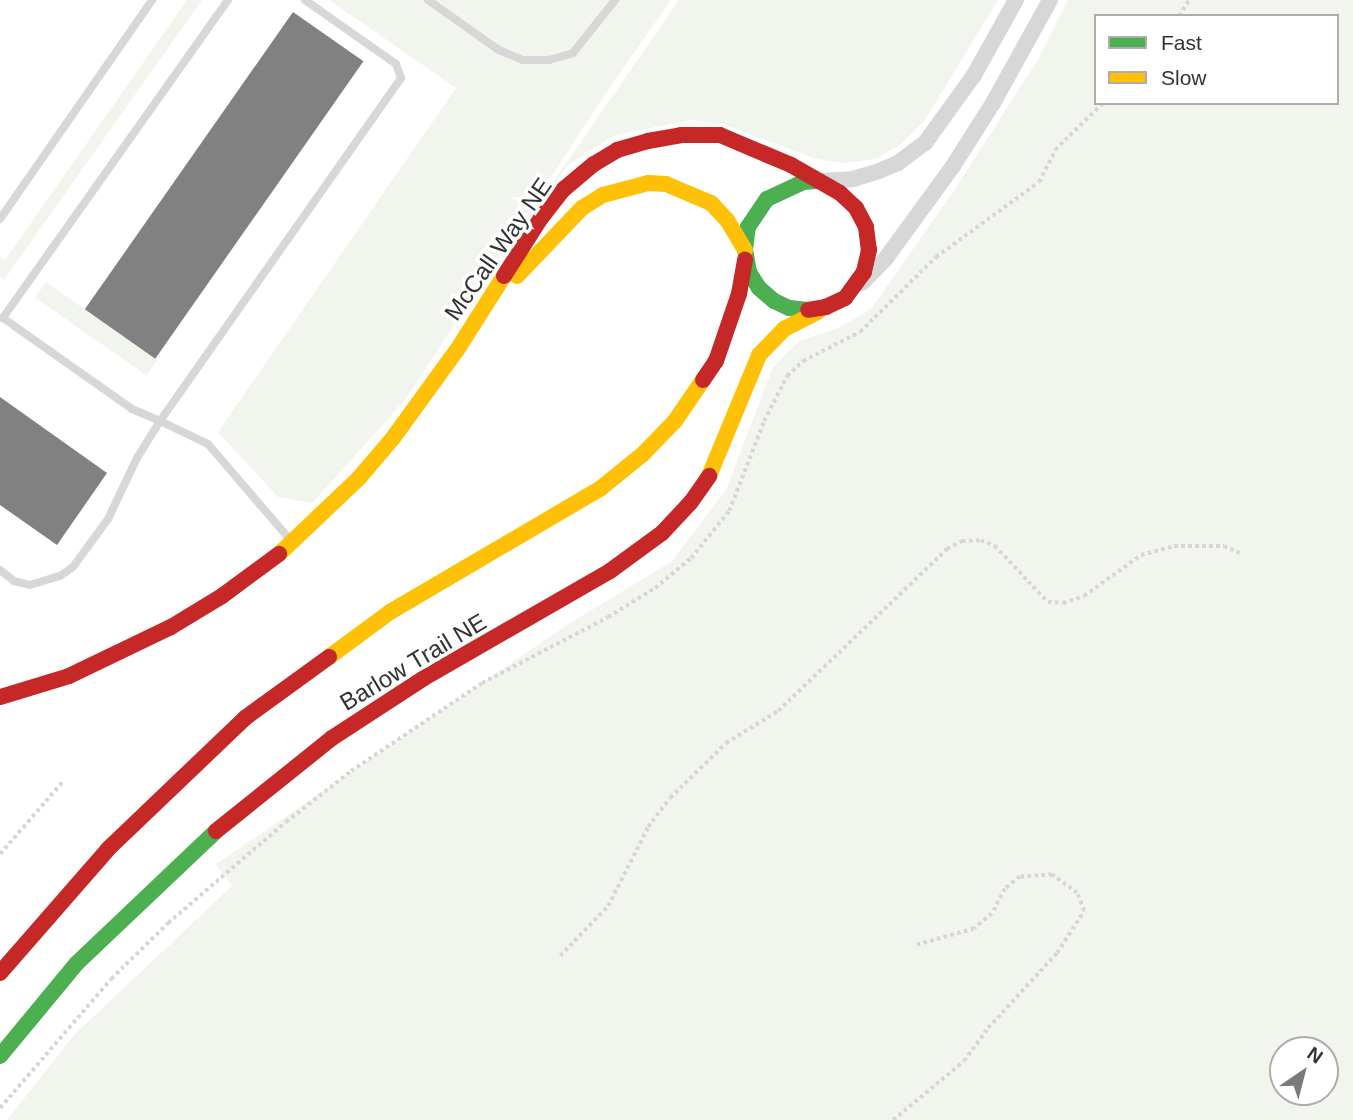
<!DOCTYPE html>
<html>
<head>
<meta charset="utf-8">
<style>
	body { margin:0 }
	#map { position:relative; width:1353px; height:1120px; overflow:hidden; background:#fff; font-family:Arial,sans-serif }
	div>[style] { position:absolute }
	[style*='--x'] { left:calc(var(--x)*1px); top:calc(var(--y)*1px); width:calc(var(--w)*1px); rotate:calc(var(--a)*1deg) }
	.green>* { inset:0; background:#f1f5ed; transform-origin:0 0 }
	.building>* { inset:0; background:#818181; transform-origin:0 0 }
	.path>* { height:3.5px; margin-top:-1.75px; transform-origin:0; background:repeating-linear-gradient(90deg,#d6d6d6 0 3.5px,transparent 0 7px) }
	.lane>* { height:8px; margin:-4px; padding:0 4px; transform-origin:4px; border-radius:4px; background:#d7d7d7 }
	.street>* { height:16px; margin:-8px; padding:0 8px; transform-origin:8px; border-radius:8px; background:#d7d7d7 }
	.fast>* { height:16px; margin:-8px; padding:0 8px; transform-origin:8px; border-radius:8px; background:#4caf50 }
	.slow>* { height:16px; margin:-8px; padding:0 8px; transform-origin:8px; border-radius:8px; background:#ffc107 }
	.jam>* { height:16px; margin:-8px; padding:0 8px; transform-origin:8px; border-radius:8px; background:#c62828 }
	span { translate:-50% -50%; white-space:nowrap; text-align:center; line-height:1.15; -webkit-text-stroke:7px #fff; paint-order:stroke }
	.street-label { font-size:24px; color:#333 }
	.legend { position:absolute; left:1094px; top:14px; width:245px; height:91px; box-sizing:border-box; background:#fff; border:2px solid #adadad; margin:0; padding:9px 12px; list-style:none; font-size:21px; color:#333 }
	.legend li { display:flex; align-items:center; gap:14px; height:35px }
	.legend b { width:35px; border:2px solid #adadad }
	.north { position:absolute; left:1269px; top:1036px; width:70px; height:70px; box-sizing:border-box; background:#fff; border:2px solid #adadad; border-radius:50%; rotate:35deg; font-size:19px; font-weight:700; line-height:28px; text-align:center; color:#333 }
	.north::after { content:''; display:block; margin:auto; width:24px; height:32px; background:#7a7a7a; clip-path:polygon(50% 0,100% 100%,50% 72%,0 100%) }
</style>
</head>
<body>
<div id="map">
	<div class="green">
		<i style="clip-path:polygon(187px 0,202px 0,4px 280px,0 277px,0 257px,5px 260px)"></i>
		<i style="clip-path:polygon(329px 0,671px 0,610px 87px,405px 400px,312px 503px,278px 497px,218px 432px,456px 88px)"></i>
		<i style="clip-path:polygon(679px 0,998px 0,925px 120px,900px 145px,875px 159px,845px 163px,816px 159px,723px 124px,691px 120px,615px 135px,568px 165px,513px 240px)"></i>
		<i style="clip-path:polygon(evenodd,1068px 0,1353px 0,1353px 1120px,7px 1120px,75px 1034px,232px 886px,216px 864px,570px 623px,671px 562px,726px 490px,773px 367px,799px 341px,838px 328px,871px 309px,953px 192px,1039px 58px,1068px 0,1096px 16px,1337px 16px,1337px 103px,1096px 103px,1096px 16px,1068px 0,1283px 1050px,1325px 1050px,1325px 1092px,1283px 1092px,1283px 1050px)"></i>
		<i style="left:46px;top:282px;width:136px;height:19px;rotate:35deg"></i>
	</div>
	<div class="building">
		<i style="left:293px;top:12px;width:86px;height:363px;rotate:35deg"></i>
		<i style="clip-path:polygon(0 397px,107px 473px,57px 545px,0 505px)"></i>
	</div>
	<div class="path">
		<i style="--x:1179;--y:16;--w:19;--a:-58"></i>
		<i style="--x:0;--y:854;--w:98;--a:-49.1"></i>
		<i style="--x:560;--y:956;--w:69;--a:-46.2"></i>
		<i style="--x:608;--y:906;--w:89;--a:-63.1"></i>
		<i style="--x:648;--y:827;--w:36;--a:-53"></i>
		<i style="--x:670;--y:798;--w:78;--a:-44.5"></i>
		<i style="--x:726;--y:743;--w:61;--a:-31.6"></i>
		<i style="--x:778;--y:711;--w:234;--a:-43.8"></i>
		<i style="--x:947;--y:549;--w:17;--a:-28"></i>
		<i style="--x:962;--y:541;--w:19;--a:-3"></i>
		<i style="--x:981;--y:540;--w:15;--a:23"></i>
		<i style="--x:995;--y:546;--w:77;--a:46.6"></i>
		<i style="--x:1048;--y:602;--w:15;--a:4"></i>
		<i style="--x:1063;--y:603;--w:22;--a:-18"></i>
		<i style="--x:1084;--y:596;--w:70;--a:-35.7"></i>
		<i style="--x:1141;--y:555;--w:34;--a:-15"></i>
		<i style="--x:1174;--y:546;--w:50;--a:0"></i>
		<i style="--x:1224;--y:546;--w:17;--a:24"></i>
		<i style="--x:0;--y:1108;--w:170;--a:-49.3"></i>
		<i style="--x:111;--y:979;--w:80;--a:-44.5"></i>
		<i style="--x:168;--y:923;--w:155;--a:-40.6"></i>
		<i style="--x:286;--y:822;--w:83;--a:-38.1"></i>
		<i style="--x:351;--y:771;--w:158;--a:-33.9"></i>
		<i style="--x:482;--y:683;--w:142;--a:-27.6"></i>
		<i style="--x:608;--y:617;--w:55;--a:-31.7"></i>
		<i style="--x:655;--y:588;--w:47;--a:-39.8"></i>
		<i style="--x:691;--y:558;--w:60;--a:-51"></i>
		<i style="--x:729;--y:511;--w:97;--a:-68.7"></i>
		<i style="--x:764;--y:421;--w:51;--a:-62.9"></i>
		<i style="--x:787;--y:376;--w:22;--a:-43"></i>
		<i style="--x:803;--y:361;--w:64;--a:-27"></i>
		<i style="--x:860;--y:332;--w:107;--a:-44.6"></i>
		<i style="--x:936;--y:257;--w:127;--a:-36.1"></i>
		<i style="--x:1039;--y:182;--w:36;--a:-63"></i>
		<i style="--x:1055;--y:150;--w:67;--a:-44.4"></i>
		<i style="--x:893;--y:1120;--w:92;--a:-39.7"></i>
		<i style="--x:964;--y:1061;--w:41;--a:-54"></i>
		<i style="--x:988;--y:1028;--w:102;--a:-47.4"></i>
		<i style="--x:1057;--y:953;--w:50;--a:-57.3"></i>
		<i style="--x:1084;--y:911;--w:19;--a:-111"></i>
		<i style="--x:1077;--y:893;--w:31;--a:-144"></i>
		<i style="--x:1052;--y:875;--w:32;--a:176"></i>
		<i style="--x:1020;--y:877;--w:19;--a:141"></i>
		<i style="--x:1005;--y:889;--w:28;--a:117"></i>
		<i style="--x:992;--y:914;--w:23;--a:140"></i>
		<i style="--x:974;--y:929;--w:59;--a:164.3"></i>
	</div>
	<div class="lane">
		<i style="--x:228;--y:0;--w:390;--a:125.3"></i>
		<i style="--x:3;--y:318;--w:158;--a:35.2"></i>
		<i style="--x:132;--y:409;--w:30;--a:23"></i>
		<i style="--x:160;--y:421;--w:419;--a:-54.9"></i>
		<i style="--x:401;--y:78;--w:15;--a:-110"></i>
		<i style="--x:396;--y:64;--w:111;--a:-144.9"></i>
		<i style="--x:428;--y:0;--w:87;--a:35.2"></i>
		<i style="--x:499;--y:50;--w:26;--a:23"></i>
		<i style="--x:523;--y:60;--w:26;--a:0"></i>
		<i style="--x:549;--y:60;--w:25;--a:-16"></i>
		<i style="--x:573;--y:53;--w:68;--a:-51.6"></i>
		<i style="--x:0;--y:219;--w:267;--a:-55.2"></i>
		<i style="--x:0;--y:570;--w:18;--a:38"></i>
		<i style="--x:14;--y:581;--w:16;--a:14"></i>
		<i style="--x:30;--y:585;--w:31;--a:-17"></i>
		<i style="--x:60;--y:576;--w:16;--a:-35"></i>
		<i style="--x:73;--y:567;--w:59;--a:-53.9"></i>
		<i style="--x:108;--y:519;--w:68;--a:-64.6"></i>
		<i style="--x:137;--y:458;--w:44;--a:-58.1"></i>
		<i style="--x:160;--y:421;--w:53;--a:25.6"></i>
		<i style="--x:208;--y:444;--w:129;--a:49.4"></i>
	</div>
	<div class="street">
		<i style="--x:819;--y:181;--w:34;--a:-3"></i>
		<i style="--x:853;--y:179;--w:27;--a:-17"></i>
		<i style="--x:879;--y:171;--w:21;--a:-23"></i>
		<i style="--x:898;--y:163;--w:34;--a:-37"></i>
		<i style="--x:925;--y:143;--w:84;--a:-54.2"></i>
		<i style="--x:974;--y:75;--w:86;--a:-60.8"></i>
		<i style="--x:862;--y:283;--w:35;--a:-46"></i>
		<i style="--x:886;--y:258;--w:114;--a:-53.9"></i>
		<i style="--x:953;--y:166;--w:75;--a:-57.6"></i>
		<i style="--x:993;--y:103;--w:118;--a:-61"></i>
	</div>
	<div class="fast">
		<i style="--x:808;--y:310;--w:19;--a:-174"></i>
		<i style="--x:789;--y:308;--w:17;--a:-155"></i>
		<i style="--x:774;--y:301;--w:20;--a:-139"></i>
		<i style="--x:759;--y:288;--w:19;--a:-122"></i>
		<i style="--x:749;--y:272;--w:22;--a:-100"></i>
		<i style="--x:745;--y:250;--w:23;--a:-83"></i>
		<i style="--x:748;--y:227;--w:34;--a:-56"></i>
		<i style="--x:767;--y:199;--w:40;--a:-25"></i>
		<i style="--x:803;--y:182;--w:16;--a:-4"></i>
		<i style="--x:0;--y:1056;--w:119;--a:-50.4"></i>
		<i style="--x:76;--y:964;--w:193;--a:-43.5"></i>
	</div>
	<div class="slow">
		<i style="--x:517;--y:276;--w:94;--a:-46.3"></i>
		<i style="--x:582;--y:208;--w:25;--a:-32"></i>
		<i style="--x:603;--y:195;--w:47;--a:-14.9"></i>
		<i style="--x:648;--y:183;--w:18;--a:3"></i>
		<i style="--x:666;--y:184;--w:49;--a:22.9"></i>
		<i style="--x:711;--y:203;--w:23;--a:47"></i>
		<i style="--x:727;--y:220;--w:35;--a:59"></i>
		<i style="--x:709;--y:476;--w:131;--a:-67.5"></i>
		<i style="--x:759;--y:355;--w:36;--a:-46"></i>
		<i style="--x:784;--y:329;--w:39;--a:-27"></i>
		<i style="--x:279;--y:554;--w:110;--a:-43.5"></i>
		<i style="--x:359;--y:478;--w:52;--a:-49.6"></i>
		<i style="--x:393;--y:438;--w:109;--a:-54"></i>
		<i style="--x:457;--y:350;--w:88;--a:-57.6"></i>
		<i style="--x:329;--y:657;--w:76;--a:-36.4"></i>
		<i style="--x:390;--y:612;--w:245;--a:-30.4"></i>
		<i style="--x:601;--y:488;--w:54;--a:-39"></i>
		<i style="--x:643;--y:454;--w:46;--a:-45.9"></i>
		<i style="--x:675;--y:421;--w:50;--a:-55.7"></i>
	</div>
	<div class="jam">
		<i style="--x:504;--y:276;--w:69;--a:-57.5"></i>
		<i style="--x:541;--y:218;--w:37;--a:-52"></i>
		<i style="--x:564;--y:189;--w:39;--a:-40"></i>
		<i style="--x:594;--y:164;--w:27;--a:-31"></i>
		<i style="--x:617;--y:150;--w:32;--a:-16"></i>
		<i style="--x:648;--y:141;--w:34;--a:-10"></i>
		<i style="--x:681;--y:135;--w:39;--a:0"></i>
		<i style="--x:720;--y:135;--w:77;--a:22.9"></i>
		<i style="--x:791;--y:165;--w:56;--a:29.7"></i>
		<i style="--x:840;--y:193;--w:22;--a:43"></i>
		<i style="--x:856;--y:208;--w:21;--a:62"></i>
		<i style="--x:866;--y:227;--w:23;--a:83"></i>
		<i style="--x:869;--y:250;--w:23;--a:103"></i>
		<i style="--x:864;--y:272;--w:32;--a:126"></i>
		<i style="--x:845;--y:298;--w:21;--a:155"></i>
		<i style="--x:826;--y:307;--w:18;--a:171"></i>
		<i style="--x:703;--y:380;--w:23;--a:-56"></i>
		<i style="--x:716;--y:361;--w:71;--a:-71.1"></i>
		<i style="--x:739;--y:294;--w:35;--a:-80"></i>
		<i style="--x:0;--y:697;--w:72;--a:-16.9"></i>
		<i style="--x:69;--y:676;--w:113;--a:-25.7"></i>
		<i style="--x:171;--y:627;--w:60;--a:-31.3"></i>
		<i style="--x:222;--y:596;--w:71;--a:-36.4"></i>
		<i style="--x:216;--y:831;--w:149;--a:-38.7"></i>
		<i style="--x:332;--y:738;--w:110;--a:-33.1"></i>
		<i style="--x:424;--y:678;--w:215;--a:-29.9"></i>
		<i style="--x:610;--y:571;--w:64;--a:-36.2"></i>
		<i style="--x:662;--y:533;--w:42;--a:-46.9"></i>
		<i style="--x:691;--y:502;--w:32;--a:-55"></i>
		<i style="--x:0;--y:973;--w:164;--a:-48.9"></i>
		<i style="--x:108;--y:849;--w:190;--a:-43.7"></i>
		<i style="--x:245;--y:718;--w:104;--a:-36"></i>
	</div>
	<div class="street-label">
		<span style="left:498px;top:249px;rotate:-55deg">McCall Way NE</span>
		<span style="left:413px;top:662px;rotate:-31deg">Barlow Trail NE</span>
	</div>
	<ul class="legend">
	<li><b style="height:9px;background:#4caf50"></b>Fast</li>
	<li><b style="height:9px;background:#ffc107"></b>Slow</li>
	</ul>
	<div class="north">N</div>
</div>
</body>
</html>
